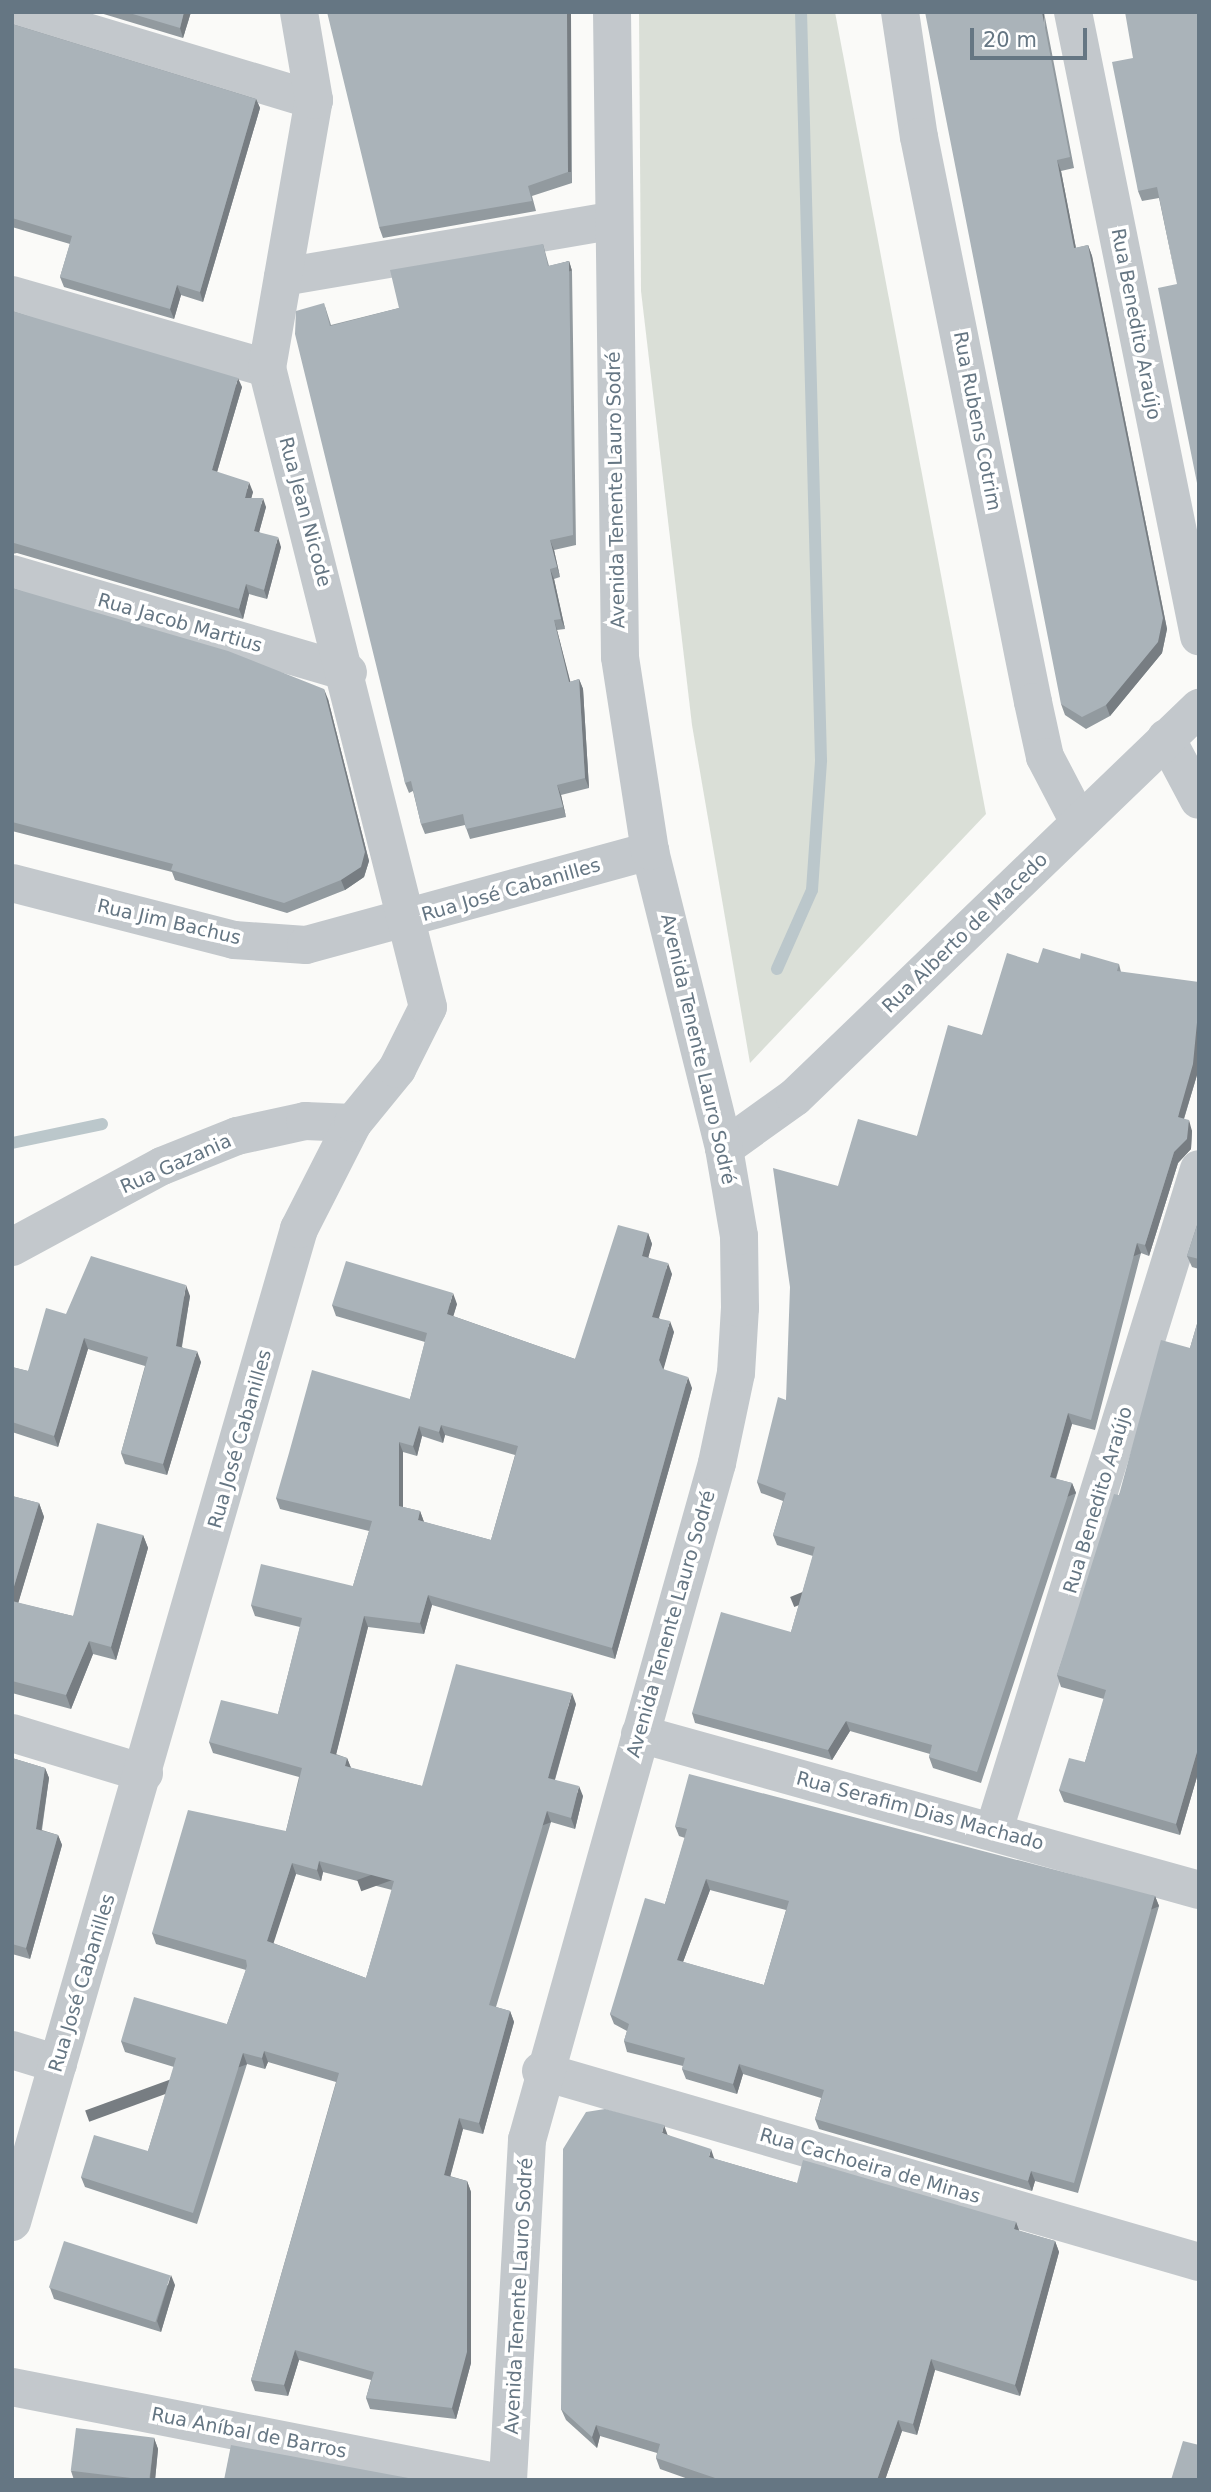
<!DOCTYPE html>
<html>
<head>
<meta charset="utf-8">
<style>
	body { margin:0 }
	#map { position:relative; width:1211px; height:2492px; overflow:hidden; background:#fafaf8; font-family:"DejaVu Sans",sans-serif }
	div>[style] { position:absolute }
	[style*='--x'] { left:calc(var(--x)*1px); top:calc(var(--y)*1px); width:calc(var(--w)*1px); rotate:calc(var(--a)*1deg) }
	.green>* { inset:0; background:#dadfd7 }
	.stream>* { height:12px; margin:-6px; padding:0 6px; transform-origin:6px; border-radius:6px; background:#bbc7cb }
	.minor>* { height:38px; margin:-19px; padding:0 19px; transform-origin:19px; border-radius:19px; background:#c3c8cc }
	.wall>* { inset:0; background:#929a9f }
	.shaded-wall>* { inset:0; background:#777d82; transform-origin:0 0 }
	.building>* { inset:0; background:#aab3b9; transform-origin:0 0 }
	span { translate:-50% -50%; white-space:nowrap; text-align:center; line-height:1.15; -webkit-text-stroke:7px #fff; paint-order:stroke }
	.street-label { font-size:19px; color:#657683 }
	.frame { position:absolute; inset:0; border:14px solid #657683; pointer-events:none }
	.scale { position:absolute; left:970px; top:28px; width:117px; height:32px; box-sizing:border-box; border:4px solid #657683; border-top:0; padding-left:9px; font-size:21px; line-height:24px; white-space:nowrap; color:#657683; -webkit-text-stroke:5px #fff; paint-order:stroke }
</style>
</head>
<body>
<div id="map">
	<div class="green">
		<i style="clip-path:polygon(639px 12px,835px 12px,986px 814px,750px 1063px,692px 725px,641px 291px)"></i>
	</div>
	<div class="stream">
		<i style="--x:777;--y:969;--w:86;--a:-66.1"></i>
		<i style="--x:812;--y:890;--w:130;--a:-86"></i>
		<i style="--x:821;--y:760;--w:748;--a:-91.53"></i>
		<i style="--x:12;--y:1143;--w:92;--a:-11.9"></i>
	</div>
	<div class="minor">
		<i style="--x:20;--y:12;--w:307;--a:16.7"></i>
		<i style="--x:900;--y:12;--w:126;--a:81.4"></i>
		<i style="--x:919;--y:137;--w:576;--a:78.59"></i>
		<i style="--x:1033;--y:702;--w:56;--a:77.7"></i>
		<i style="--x:1045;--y:757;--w:73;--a:62.4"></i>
		<i style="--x:1073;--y:12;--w:637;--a:78.58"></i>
		<i style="--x:283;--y:277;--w:332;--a:-9.7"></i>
		<i style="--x:12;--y:295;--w:265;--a:16"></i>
		<i style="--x:12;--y:574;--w:350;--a:16.3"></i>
		<i style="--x:1166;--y:738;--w:70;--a:62"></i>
		<i style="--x:12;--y:883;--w:229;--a:14.4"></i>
		<i style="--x:234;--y:940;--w:72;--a:4"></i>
		<i style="--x:306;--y:945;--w:357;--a:-15.3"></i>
		<i style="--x:724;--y:1148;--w:87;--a:-35.7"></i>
		<i style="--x:795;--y:1097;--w:561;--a:-43.92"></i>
		<i style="--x:12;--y:1247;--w:170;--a:-28.4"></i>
		<i style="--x:162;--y:1166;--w:81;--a:-21.8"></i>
		<i style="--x:237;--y:1136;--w:70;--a:-12.4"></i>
		<i style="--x:305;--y:1121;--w:48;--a:2.4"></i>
		<i style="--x:12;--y:1733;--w:138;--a:16.9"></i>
		<i style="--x:640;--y:1734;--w:580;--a:15.59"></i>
		<i style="--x:994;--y:1830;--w:692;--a:-72.77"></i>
		<i style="--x:12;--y:2050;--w:48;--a:16.9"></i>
		<i style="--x:541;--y:2071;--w:685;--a:16.19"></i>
		<i style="--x:12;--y:2222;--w:1034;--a:-73.88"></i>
		<i style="--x:299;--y:1229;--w:119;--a:-63"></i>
		<i style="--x:353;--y:1123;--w:70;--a:-50.8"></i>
		<i style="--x:397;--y:1069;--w:69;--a:-63.4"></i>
		<i style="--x:428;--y:1007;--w:659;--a:-104.14"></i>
		<i style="--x:267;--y:368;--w:272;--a:-80.1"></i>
		<i style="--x:314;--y:100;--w:89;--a:-99.7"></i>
		<i style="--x:12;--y:2387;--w:482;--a:11.1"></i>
		<i style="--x:508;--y:2480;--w:341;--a:-86.8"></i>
		<i style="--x:527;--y:2140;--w:703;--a:-74.32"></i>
		<i style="--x:717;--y:1463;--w:92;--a:-78.1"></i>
		<i style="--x:736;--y:1373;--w:65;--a:-86.5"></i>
		<i style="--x:740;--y:1308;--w:72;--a:-90.8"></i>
		<i style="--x:739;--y:1236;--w:89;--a:-99.7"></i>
		<i style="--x:724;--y:1148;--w:306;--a:-104"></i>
		<i style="--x:650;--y:851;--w:196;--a:-98.8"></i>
		<i style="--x:620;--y:657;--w:645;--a:-90.71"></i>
	</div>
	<div class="wall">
		<i style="clip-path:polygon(97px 12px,191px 12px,183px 38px)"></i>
		<i style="clip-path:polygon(571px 12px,572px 183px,532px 196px,536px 211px,383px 238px,379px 227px)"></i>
		<i style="clip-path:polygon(1044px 12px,1074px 168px,1061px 171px,1076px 248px,1088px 245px,1092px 256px,1167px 629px,1162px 653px,1110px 716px,1086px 729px,1065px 715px,1061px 704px)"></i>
		<i style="clip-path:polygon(12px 24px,256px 99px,260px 108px,203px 302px,181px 295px,174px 319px,64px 287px,60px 277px,70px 244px,12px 227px)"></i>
		<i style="clip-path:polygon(1133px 58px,1177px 284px,1159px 198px,1142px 201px,1138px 191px)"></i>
		<i style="clip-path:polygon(543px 244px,549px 266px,569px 261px,572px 271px,576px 545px,554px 550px,560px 577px,554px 579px,565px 629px,557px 630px,570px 682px,579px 679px,583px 689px,589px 788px,561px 795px,566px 817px,470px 839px,465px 825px,425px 834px,421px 824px,413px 791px,409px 793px,405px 783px,324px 303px,331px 325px,399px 308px)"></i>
		<i style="clip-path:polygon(12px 311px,242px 387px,217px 472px,253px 492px,251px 498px,266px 507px,259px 532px,281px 547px,267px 599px,249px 594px,243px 619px,17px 553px,12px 554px)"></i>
		<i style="clip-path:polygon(12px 588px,328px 699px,369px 861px,364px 877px,345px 890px,287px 913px,175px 880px,172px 872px,12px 831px)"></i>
		<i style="clip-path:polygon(1080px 959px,1119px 964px,1121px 972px,1197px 1075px,1184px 1119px,1192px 1131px,1191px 1149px,1178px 1163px,1149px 1256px,1141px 1253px,1095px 1430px,1072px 1424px,1056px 1479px,1072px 1483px,1076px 1493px,981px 1783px,933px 1768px,929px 1757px,930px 1754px,850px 1731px,832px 1760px,695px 1723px,692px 1713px,791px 1632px,813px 1556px,777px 1545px,773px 1535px,783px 1501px,761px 1493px,757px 1482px,786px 1400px,838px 1186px,917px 1136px,982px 1035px,1038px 963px)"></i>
		<i style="clip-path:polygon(1199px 1219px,1199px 1269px,1192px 1267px,1187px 1256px)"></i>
		<i style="clip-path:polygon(evenodd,648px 1233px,652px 1244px,648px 1257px,672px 1274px,659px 1318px,674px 1332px,663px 1369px,692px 1388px,615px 1659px,432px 1605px,424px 1634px,368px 1627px,336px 1754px,347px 1758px,351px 1768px,422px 1786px,576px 1704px,555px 1780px,583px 1796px,575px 1829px,551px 1822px,496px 2007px,510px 2011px,514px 2022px,483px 2134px,463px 2129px,450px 2176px,467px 2181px,471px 2192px,471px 2363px,456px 2419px,370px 2409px,366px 2398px,371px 2380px,299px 2360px,288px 2396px,255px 2391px,251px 2380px,336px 2082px,268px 2062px,265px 2069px,247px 2064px,197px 2224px,85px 2187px,81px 2177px,148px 2151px,174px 2067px,125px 2052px,121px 2041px,227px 2024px,246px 1970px,156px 1944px,152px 1933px,286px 1831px,299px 1777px,213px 1753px,209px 1742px,278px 1714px,300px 1627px,255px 1616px,251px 1605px,353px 1586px,369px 1531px,280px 1509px,276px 1498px,410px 1399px,425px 1342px,336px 1316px,332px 1305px,457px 1304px,453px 1316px,575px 1359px,648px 1233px,445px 1435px,515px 1455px,491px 1540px,424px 1522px,420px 1511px,403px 1507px,403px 1452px,417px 1456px,422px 1436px,443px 1443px,445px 1435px,648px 1233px,323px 1872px,392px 1890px,366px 1978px,273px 1943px,296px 1874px,321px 1881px,323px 1872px)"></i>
		<i style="clip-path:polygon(190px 1296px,182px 1347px,201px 1362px,167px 1475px,125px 1464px,121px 1453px,145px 1366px,88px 1349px,58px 1447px,12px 1432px,12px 1367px,28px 1371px,66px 1314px)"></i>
		<i style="clip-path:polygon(1199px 1317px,1199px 1770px,1180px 1835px,1064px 1802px,1059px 1790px,1085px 1762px,1104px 1699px,1061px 1687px,1057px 1675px,1119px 1495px,1190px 1348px)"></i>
		<i style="clip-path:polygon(12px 1496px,39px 1503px,44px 1517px,18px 1603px,73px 1616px,143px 1535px,148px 1548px,116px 1660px,93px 1654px,71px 1709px,12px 1693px)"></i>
		<i style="clip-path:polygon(12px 1758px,45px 1768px,49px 1778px,42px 1830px,58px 1835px,62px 1845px,30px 1959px,12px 1954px)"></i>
		<i style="clip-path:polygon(evenodd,675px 1826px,1155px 1896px,1159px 1906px,1078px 2193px,1035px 2181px,1032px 2191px,819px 2129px,815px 2119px,821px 2098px,743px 2074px,737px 2094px,686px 2079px,682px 2069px,683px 2066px,627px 2052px,624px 2041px,627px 2031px,614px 2024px,610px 2014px,665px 1904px,685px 1838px,679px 1836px,675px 1826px,710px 1890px,786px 1910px,764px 1985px,683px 1962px,710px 1890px)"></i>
		<i style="clip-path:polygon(668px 2135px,715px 2159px,797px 2183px,1016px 2222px,1019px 2231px,1055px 2241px,1059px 2252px,1020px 2396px,935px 2370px,917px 2435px,902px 2431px,885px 2480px,691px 2480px,660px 2469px,656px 2458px,657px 2453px,600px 2436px,597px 2448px,566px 2420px,561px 2409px)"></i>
		<i style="clip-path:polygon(175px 2285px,161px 2332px,54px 2299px,50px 2288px)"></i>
		<i style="clip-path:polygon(154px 2438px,158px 2449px,155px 2480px,74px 2480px,71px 2471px)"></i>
	</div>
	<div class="shaded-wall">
		<i style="clip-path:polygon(184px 12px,191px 12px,183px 38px,180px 28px)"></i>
		<i style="left:567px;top:12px;width:4px;height:160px"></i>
		<i style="left:1042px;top:12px;width:2px;height:148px"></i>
		<i style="clip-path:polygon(256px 99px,260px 108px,203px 302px,200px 292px)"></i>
		<i style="clip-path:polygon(1057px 160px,1061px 171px,1078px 259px,1074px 248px)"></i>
		<i style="clip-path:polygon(1088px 245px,1092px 256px,1167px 629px,1162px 653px,1110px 716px,1106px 705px)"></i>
		<i style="left:569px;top:261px;width:10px;height:274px;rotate:73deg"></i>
		<i style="clip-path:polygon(177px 285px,181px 295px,174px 319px,170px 309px)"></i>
		<i style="clip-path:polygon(238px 378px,242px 387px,215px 479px,212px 470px)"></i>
		<i style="clip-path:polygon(249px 482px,253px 492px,249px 507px,245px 498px)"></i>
		<i style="clip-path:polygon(263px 498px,266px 507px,257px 540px,254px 531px)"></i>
		<i style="clip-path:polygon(278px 537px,281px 547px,267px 599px,264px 590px)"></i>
		<i style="clip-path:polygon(550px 540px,554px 550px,560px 577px,557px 567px)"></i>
		<i style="clip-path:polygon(550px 569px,554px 579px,565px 629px,561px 619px)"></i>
		<i style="clip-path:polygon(246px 584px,249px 594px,243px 619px,239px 609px)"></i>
		<i style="clip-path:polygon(554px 620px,557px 630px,573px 692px,569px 682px)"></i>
		<i style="clip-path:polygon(579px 679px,583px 689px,589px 788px,585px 778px)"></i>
		<i style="clip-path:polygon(324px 689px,328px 699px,369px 861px,364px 877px,345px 890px,341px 880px)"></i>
		<i style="clip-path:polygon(557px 785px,561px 795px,566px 817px,563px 807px)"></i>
		<i style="clip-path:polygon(1199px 1002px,1199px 1057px,1197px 1075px,1181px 1128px,1178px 1117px)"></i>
		<i style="clip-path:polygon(1189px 1120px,1192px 1131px,1191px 1149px,1178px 1163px,1149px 1256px,1145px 1245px,1174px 1152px)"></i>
		<i style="clip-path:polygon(648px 1233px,652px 1244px,646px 1266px,642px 1256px)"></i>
		<i style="left:1137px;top:1243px;width:11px;height:183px;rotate:68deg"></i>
		<i style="clip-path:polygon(668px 1263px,672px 1274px,656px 1327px,652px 1317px)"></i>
		<i style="clip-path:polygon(186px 1285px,190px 1296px,180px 1356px,176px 1346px)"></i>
		<i style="clip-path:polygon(453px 1293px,457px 1304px,451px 1324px,447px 1314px)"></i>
		<i style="clip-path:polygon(670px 1321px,674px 1332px,663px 1371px,659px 1360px)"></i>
		<i style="clip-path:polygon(84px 1338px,88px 1349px,58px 1447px,54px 1436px)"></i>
		<i style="clip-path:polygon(197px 1351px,201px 1362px,167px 1475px,163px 1464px)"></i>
		<i style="clip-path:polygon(688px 1377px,692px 1388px,615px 1659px,612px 1648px)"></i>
		<i style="clip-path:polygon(1068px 1413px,1072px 1424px,1053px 1487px,1050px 1477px)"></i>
		<i style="clip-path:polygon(441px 1425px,445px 1435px,443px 1443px,439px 1432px)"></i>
		<i style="clip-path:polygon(419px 1426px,422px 1436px,417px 1456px,413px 1446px)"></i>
		<i style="clip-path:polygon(399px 1442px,403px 1452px,403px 1516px,399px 1506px)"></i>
		<i style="left:1072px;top:1483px;width:11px;height:304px;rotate:68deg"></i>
		<i style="clip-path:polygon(39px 1503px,44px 1517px,15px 1614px,12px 1607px,12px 1593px)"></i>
		<i style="clip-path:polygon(420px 1511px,424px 1522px,418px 1520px)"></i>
		<i style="clip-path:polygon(143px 1535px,148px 1548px,116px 1660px,111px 1647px)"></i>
		<i style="clip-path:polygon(428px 1595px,432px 1605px,424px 1634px,420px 1623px)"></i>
		<i style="clip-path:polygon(364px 1616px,368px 1627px,334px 1763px,330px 1753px)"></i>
		<i style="clip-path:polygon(89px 1641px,93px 1654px,71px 1709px,66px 1695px)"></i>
		<i style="clip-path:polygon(572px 1693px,576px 1704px,552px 1789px,548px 1778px)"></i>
		<i style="clip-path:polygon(846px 1721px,850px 1731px,832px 1760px,828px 1750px)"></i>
		<i style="clip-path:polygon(1199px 1745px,1199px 1770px,1180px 1835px,1176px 1824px)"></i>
		<i style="clip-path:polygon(347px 1758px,351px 1768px,345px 1766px)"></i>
		<i style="clip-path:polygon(45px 1768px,49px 1778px,40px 1839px,36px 1829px)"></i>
		<i style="clip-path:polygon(579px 1786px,583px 1796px,575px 1829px,571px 1818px)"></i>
		<i style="left:547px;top:1811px;width:12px;height:202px;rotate:70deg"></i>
		<i style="clip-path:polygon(58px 1835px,62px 1845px,30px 1959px,26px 1948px)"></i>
		<i style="clip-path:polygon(319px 1861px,323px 1872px,321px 1881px,317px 1870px)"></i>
		<i style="clip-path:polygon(292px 1863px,296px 1874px,271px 1951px,267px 1941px)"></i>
		<i style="clip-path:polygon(706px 1879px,710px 1890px,680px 1970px,677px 1960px)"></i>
		<i style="left:1155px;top:1896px;width:11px;height:298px;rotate:68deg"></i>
		<i style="clip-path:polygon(510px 2011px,514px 2022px,483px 2134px,479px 2123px)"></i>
		<i style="clip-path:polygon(264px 2051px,268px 2062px,265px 2069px,262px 2058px)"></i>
		<i style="left:243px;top:2053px;width:12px;height:168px;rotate:70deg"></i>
		<i style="clip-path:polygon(739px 2064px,743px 2074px,737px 2094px,733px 2084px)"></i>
		<i style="clip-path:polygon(459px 2118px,463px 2129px,448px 2185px,444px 2175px)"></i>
		<i style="clip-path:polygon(664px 2125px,668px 2136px,662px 2133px)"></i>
		<i style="clip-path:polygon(711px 2149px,715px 2161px,709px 2157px)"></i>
		<i style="clip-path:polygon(1031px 2171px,1035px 2181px,1032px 2191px,1028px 2181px)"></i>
		<i style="clip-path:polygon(467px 2181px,471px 2192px,471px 2363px,456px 2419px,452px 2408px)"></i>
		<i style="clip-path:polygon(1016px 2222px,1020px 2233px,1014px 2229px)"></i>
		<i style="clip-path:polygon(1055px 2241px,1059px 2252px,1020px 2396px,1015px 2385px)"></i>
		<i style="clip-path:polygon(171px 2275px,175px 2285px,161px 2332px,157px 2321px)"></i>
		<i style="clip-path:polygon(295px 2350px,299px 2360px,288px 2396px,284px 2385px)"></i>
		<i style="clip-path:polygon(931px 2359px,935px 2370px,917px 2435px,913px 2424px)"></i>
		<i style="clip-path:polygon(898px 2420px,902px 2431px,885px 2480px,877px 2480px)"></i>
		<i style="clip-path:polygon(596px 2425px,600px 2436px,597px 2448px,592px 2437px)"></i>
		<i style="clip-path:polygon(154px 2438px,158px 2449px,155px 2480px,150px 2479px)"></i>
	</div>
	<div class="building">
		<i style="clip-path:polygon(126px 12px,184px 12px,180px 28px)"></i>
		<i style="clip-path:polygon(327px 12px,567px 12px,568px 172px,528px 186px,532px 201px,379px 227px)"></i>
		<i style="clip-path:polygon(925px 12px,1042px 12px,1070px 157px,1057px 160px,1074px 248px,1088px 245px,1163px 618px,1158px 642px,1106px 705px,1082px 717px,1061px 704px)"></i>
		<i style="clip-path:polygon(1125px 12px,1199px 12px,1199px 493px,1158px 288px,1177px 284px,1157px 187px,1138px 191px,1112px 62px,1133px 58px)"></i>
		<i style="clip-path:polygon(12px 24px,256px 99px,200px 292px,177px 285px,170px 309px,60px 277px,72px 236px,12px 218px)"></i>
		<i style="clip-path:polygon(543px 244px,548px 266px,569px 261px,573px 535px,550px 540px,557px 567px,550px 569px,561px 619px,554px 620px,569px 682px,579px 679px,585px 778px,557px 785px,563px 807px,466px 829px,463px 814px,421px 824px,411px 781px,405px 783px,295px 334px,296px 311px,324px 303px,330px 326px,399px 308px,390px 270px)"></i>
		<i style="clip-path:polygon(12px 311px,238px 378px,212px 470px,249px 482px,245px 498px,263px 498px,254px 531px,278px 537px,264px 590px,246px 584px,239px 609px,14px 543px,12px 544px)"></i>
		<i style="clip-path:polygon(12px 588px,228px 651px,324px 689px,365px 852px,361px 867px,341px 880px,284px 903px,171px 870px,173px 864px,12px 822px)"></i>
		<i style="clip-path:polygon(1043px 948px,1080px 959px,1081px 953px,1119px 964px,1117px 971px,1199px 982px,1199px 1002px,1193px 1064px,1178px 1117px,1189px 1120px,1187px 1139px,1174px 1152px,1145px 1245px,1137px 1243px,1091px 1420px,1068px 1413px,1050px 1477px,1072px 1483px,977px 1772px,929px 1757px,932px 1745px,846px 1721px,828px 1750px,692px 1713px,721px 1612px,791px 1632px,815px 1547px,773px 1535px,786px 1493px,757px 1482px,778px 1397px,786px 1400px,790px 1287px,773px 1168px,838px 1186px,858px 1119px,917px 1136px,948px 1025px,982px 1035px,1007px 953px,1038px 963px)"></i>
		<i style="clip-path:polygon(1199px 1219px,1199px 1259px,1187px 1256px)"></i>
		<i style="clip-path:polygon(evenodd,618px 1225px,648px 1233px,642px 1256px,668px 1263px,652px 1317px,670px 1321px,659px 1360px,663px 1369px,688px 1377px,612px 1648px,428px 1595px,420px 1623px,364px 1616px,330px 1753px,347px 1758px,345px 1766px,422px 1786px,456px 1664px,572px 1693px,548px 1778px,579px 1786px,571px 1818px,547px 1811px,489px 2005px,510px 2011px,479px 2123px,459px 2118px,444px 2175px,467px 2181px,467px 2352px,452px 2408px,366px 2398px,374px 2372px,295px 2350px,284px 2385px,251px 2380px,339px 2073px,264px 2051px,262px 2058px,243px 2053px,193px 2213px,81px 2177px,94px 2135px,148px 2151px,176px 2058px,121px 2041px,134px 1997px,227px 2024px,247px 1966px,246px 1960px,152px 1933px,188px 1810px,286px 1831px,302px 1768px,209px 1742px,221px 1700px,278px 1714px,302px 1618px,251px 1605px,261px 1564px,353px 1586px,372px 1521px,276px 1498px,289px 1453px,312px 1370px,410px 1399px,427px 1333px,332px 1305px,346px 1261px,453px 1293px,447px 1314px,575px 1359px,618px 1225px,441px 1425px,518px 1446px,491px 1540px,418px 1520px,420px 1511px,399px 1506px,399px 1442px,413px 1446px,419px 1426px,439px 1432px,441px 1425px,618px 1225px,319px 1861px,394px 1881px,366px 1978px,267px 1941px,292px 1863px,317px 1870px,319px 1861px)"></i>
		<i style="clip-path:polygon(91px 1256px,186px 1285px,176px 1346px,197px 1351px,163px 1464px,121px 1453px,148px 1357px,84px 1338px,54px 1436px,12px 1422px,12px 1367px,28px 1371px,46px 1308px,66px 1314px)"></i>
		<i style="clip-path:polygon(1199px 1317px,1199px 1745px,1176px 1824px,1059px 1790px,1069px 1758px,1085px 1762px,1106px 1690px,1057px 1675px,1114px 1494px,1119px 1495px,1161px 1340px,1190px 1348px)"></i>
		<i style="clip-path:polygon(12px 1496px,39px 1503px,12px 1593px)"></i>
		<i style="clip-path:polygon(97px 1523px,143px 1535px,111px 1647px,89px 1641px,66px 1695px,12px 1681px,12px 1601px,73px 1616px)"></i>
		<i style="clip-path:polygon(12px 1758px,45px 1768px,36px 1829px,58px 1835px,26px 1948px,12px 1944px)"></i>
		<i style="clip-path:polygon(evenodd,689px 1774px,1155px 1896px,1074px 2183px,1031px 2171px,1028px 2181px,815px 2119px,824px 2090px,739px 2064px,733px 2084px,682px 2069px,685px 2058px,624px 2041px,629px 2024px,610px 2014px,645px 1898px,665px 1904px,687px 1829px,675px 1826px,689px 1774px,706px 1879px,789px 1901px,764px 1985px,677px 1960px,706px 1879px)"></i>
		<i style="clip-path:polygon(605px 2109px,664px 2125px,662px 2133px,711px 2149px,709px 2157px,797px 2183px,803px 2160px,1016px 2222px,1014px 2229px,1055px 2241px,1015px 2385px,931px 2359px,913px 2424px,898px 2420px,877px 2480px,721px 2480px,656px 2458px,660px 2444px,596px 2425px,592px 2437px,561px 2409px,563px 2149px,586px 2112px)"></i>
		<i style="left:64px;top:2241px;width:112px;height:49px;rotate:18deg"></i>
		<i style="left:76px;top:2428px;width:79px;height:43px;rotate:7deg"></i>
		<i style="clip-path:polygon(1183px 2441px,1199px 2445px,1199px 2480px,1171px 2480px)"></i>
		<i style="clip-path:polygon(231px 2445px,419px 2480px,224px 2480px)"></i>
	</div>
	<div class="street-label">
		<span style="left:1136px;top:324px;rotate:79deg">Rua Benedito Araújo</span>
		<span style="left:977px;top:421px;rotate:79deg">Rua Rubens Cotrim</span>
		<span style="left:616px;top:490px;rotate:-91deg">Avenida Tenente Lauro Sodré</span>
		<span style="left:305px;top:512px;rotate:75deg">Rua Jean Nicode</span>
		<span style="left:180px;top:623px;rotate:16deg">Rua Jacob Martius</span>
		<span style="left:511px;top:890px;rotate:-16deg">Rua José Cabanilles</span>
		<span style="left:169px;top:922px;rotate:13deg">Rua Jim Bachus</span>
		<span style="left:965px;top:933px;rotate:-44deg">Rua Alberto de Macedo</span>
		<span style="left:698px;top:1049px;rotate:77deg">Avenida Tenente Lauro Sodré</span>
		<span style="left:176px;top:1164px;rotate:-24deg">Rua Gazania</span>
		<span style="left:240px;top:1439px;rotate:-74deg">Rua José Cabanilles</span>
		<span style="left:1098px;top:1500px;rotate:-73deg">Rua Benedito Araújo</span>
		<span style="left:671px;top:1624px;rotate:-74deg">Avenida Tenente Lauro Sodré</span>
		<span style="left:920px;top:1811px;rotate:15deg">Rua Serafim Dias Machado</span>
		<span style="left:82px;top:1983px;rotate:-73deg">Rua José Cabanilles</span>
		<span style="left:870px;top:2166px;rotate:16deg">Rua Cachoeira de Minas</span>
		<span style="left:519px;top:2296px;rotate:-87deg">Avenida Tenente Lauro Sodré</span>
		<span style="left:249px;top:2433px;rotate:11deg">Rua Aníbal de Barros</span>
	</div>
	<div class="frame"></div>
	<div class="scale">20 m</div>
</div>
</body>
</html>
